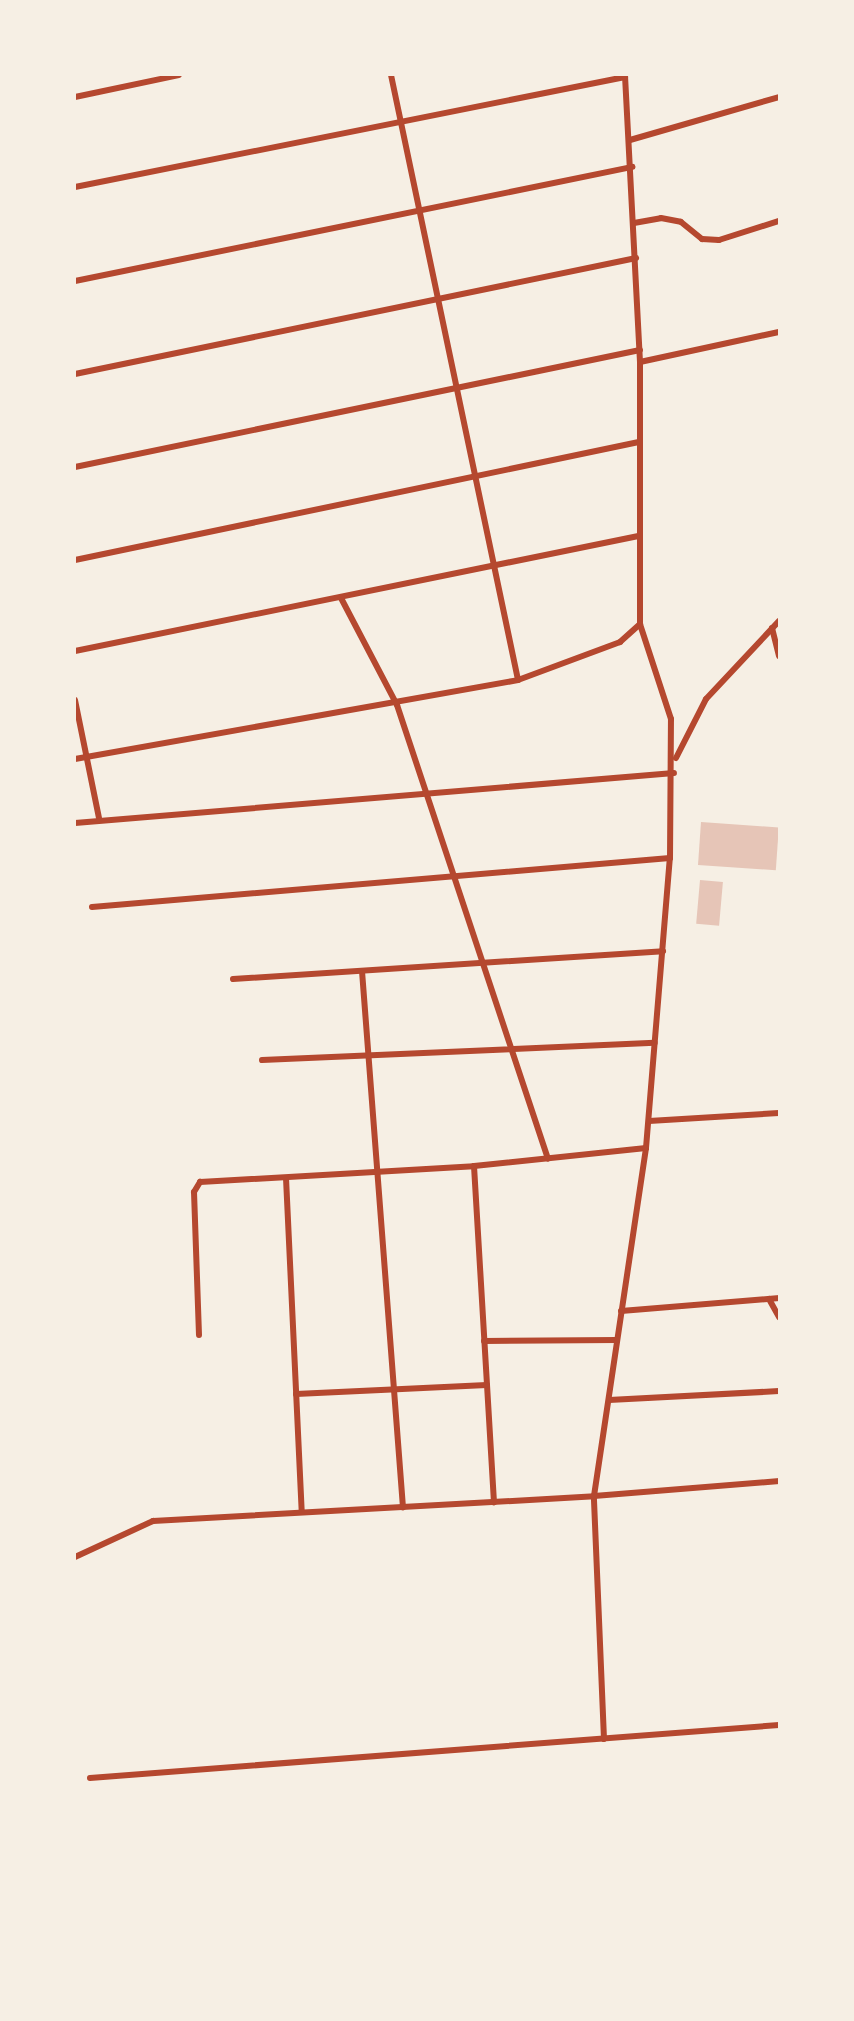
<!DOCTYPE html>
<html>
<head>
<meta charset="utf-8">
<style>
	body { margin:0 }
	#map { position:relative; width:854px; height:2021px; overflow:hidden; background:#f6efe4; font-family:"Work Sans",sans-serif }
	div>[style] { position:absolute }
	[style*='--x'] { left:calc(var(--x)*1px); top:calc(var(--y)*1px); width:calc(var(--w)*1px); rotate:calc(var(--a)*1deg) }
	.building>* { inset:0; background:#e6c5b7; transform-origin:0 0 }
	.minor>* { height:6px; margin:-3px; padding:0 3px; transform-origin:3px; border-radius:3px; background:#b5482f }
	span { translate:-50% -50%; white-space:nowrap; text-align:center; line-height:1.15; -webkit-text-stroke:4.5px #f6efe4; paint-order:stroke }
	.frame { position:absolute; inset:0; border:76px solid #f6efe4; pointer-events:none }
</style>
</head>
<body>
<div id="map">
	<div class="building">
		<i style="left:701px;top:822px;width:78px;height:43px;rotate:4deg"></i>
		<i style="left:700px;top:880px;width:23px;height:44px;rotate:5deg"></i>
	</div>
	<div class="minor">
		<i style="--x:391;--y:75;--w:618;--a:78.14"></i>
		<i style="--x:75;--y:97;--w:106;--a:-11.9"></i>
		<i style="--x:630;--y:140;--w:155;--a:-16.1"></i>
		<i style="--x:75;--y:187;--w:561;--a:-11.31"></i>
		<i style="--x:634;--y:223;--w:27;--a:-10"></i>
		<i style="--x:661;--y:218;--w:20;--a:11"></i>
		<i style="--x:681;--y:222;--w:27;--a:39"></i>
		<i style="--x:702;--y:239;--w:17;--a:3"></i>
		<i style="--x:719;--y:240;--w:63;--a:-17.6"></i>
		<i style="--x:75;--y:281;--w:569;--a:-11.57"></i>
		<i style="--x:640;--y:362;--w:142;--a:-12.2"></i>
		<i style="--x:75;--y:374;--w:573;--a:-11.68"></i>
		<i style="--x:75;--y:467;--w:577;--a:-11.7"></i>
		<i style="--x:75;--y:560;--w:576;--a:-11.82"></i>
		<i style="--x:341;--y:598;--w:121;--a:62.4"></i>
		<i style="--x:397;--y:705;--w:478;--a:71.6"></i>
		<i style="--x:772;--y:628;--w:29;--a:76"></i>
		<i style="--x:75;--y:651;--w:575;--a:-11.54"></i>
		<i style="--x:75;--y:700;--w:120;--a:78.5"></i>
		<i style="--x:676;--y:758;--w:66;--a:-63"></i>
		<i style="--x:706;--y:699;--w:107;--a:-46.9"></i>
		<i style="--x:75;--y:759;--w:450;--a:-10.1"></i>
		<i style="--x:518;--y:680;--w:109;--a:-20.4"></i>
		<i style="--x:620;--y:642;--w:27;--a:-42"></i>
		<i style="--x:640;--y:624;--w:262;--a:-90"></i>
		<i style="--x:640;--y:362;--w:287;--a:-93"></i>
		<i style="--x:75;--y:823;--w:601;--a:-4.77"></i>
		<i style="--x:92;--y:907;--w:580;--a:-4.85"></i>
		<i style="--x:362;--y:971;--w:538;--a:85.63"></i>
		<i style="--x:233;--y:979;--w:431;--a:-3.7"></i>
		<i style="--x:262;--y:1060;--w:393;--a:-2.5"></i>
		<i style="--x:649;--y:1121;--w:130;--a:-3.5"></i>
		<i style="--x:474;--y:1166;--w:337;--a:86.6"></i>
		<i style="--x:286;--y:1178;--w:334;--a:87.3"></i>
		<i style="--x:769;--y:1299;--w:21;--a:61"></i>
		<i style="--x:621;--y:1311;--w:159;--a:-4.7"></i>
		<i style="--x:199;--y:1335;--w:143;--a:-92"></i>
		<i style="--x:194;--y:1192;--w:12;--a:-59"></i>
		<i style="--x:200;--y:1182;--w:274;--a:-3.3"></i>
		<i style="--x:474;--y:1166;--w:173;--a:-6"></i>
		<i style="--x:484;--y:1341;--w:133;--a:-0.4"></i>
		<i style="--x:296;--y:1394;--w:191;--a:-2.7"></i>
		<i style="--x:609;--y:1400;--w:170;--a:-3"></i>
		<i style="--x:75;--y:1557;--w:86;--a:-24.8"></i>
		<i style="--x:153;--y:1521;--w:442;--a:-3.2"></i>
		<i style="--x:594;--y:1496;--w:352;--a:-81.5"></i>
		<i style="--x:646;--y:1148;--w:291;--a:-85.3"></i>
		<i style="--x:670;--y:858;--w:139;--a:-89.6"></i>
		<i style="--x:671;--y:719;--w:100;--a:-108.1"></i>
		<i style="--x:604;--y:1739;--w:243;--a:-92.4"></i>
		<i style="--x:594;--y:1496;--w:186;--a:-4.6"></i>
		<i style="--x:90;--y:1778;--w:691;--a:-4.4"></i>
	</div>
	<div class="frame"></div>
</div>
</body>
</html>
